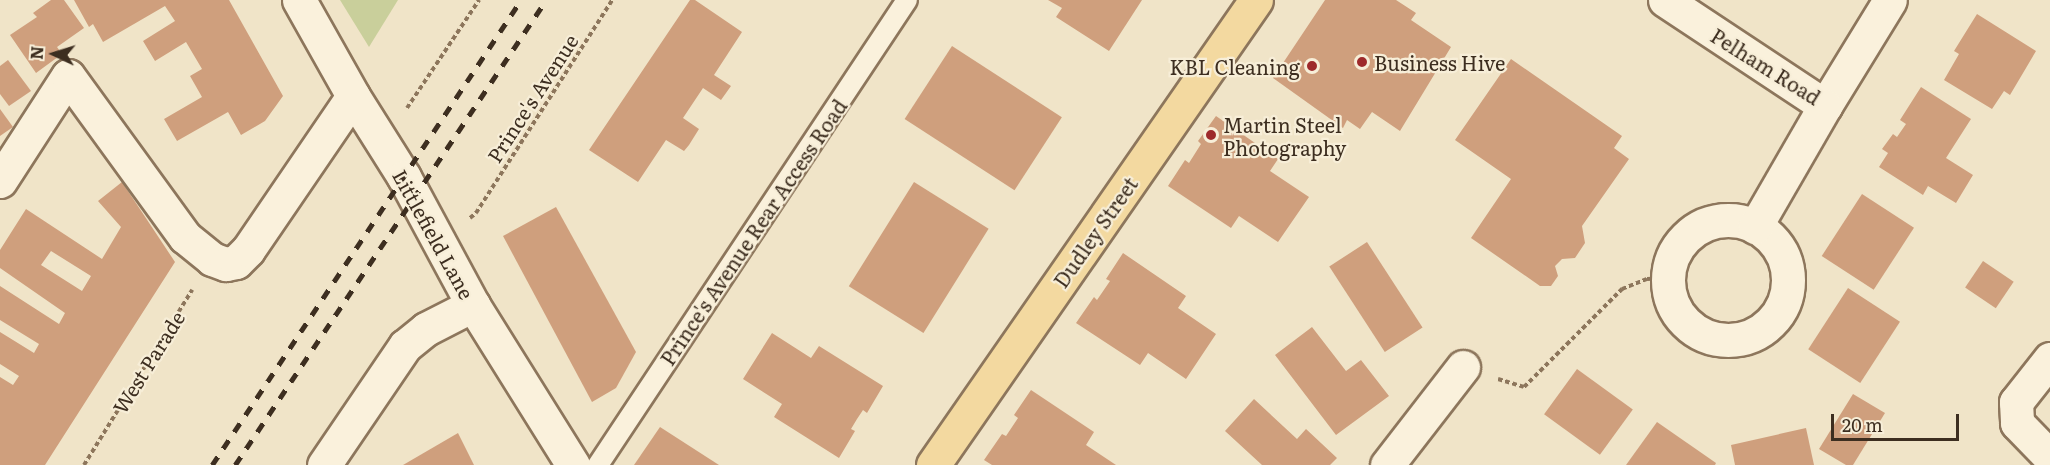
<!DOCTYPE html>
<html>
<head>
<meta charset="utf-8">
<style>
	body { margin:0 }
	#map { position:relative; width:2050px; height:465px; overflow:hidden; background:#f0e4c8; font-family:Literata,serif }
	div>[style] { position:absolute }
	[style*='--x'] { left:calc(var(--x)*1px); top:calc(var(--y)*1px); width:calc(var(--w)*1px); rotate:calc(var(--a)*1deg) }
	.green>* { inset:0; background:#c9cf9b }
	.building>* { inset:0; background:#cf9f7d; transform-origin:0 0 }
	.path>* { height:4px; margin-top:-2px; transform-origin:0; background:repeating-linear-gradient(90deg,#8d765c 0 4.5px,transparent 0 7.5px) }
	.roads { filter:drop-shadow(2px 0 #8d765c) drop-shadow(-2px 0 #8d765c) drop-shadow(0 2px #8d765c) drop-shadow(0 -2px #8d765c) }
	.lane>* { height:20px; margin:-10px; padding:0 10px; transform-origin:10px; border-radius:10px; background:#faf1dc }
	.street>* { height:33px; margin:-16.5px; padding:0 16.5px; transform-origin:16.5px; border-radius:16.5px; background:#faf1dc }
	.street>.ring { margin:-16.5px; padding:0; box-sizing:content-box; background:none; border:33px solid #faf1dc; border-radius:50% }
	.primary>* { height:33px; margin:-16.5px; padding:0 16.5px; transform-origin:16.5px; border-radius:16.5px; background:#f3d9a0 }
	.rail>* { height:4.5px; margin-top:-2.25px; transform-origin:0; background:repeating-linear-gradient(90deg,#3d2e20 0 10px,transparent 0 20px) }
	.dots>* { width:16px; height:16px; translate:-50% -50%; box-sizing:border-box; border:3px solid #f7eed8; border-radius:50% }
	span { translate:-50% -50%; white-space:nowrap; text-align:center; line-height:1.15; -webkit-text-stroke:4.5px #f7eed8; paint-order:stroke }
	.poi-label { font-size:20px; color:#3d2e20 }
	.left { translate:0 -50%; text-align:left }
	.right { translate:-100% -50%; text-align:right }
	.street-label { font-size:20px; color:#3d2e20 }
	.north { position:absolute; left:24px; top:24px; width:60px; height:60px; -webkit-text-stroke:4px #f7eed8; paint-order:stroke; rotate:274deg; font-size:16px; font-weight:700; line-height:24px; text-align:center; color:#3d2e20 }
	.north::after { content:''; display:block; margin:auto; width:21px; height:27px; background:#3d2e20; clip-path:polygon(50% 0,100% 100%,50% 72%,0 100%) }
	.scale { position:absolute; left:1831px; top:414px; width:128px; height:27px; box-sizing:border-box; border:3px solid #3d2e20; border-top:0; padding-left:8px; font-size:18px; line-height:21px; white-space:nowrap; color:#3d2e20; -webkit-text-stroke:4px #f7eed8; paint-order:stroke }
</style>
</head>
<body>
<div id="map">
	<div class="green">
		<i style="clip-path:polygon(340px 0,398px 0,369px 47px)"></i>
	</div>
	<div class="building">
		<i style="clip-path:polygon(51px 0,64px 0,84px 28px,57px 47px,62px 54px,36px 73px,10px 35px,37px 17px,33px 13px)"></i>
		<i style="clip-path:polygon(74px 0,229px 0,283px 96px,265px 121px,241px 135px,228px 112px,177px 141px,164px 119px,202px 97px,190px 76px,202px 69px,186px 42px,155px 61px,143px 41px,175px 21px,165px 6px,103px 42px,93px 24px,89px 27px)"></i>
		<i style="clip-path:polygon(690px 0,695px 0,742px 32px,714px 75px,731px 86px,721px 100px,703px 88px,683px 118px,699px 129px,689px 145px,684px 151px,666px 140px,638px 182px,589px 150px)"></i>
		<i style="clip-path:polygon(1048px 0,1142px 0,1109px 51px,1056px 17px,1062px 8px)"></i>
		<i style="clip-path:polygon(1325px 0,1396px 0,1416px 13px,1411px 20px,1451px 47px,1400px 131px,1372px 112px,1360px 129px,1347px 120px,1343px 128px,1273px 78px)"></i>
		<i style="clip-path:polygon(1977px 14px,2036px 51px,2010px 95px,2004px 91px,1992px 109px,1944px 80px,1959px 54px,1954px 51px)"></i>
		<i style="left:952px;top:46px;width:131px;height:87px;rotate:33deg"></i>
		<i style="clip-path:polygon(1511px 59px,1622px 136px,1614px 148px,1629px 159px,1582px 226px,1585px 243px,1575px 258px,1562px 259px,1555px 266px,1558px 276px,1551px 286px,1540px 286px,1471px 238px,1511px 179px,1455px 140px)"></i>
		<i style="clip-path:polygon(8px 60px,31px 91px,9px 106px,0 94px,0 66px)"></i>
		<i style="clip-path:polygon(1921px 87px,1971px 119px,1946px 158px,1973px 175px,1956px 203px,1928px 186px,1923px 195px,1879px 167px,1888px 153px,1882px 149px,1893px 134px,1897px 137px,1906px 124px,1900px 120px)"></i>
		<i style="clip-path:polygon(0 109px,13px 127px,0 136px)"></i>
		<i style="clip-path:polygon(1216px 116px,1278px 159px,1270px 171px,1309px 197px,1278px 242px,1239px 216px,1231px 228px,1168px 186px,1185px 160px,1189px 163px,1201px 144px,1198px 141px)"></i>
		<i style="clip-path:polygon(evenodd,122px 182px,175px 262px,45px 465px,0 465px,0 377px,13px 385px,19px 376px,0 364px,0 332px,34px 353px,39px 344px,0 320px,0 286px,59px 324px,65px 313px,0 268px,0 250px,26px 209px,102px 259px,121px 227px,98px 201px,122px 182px,51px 251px,91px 276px,82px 291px,41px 265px,51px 251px)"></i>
		<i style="left:914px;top:182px;width:88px;height:123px;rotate:32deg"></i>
		<i style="left:1862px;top:194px;width:62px;height:74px;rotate:33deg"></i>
		<i style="clip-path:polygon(556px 207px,636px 352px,616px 388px,592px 402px,503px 236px)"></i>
		<i style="left:1367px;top:242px;width:102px;height:45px;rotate:57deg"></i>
		<i style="clip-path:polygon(1123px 253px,1186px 296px,1178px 308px,1216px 334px,1186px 379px,1148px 353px,1140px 365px,1076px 323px,1094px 297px,1097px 300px,1110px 281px,1106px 279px)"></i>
		<i style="left:1983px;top:261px;width:37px;height:32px;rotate:34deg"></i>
		<i style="left:1848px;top:288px;width:62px;height:73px;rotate:33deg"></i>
		<i style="clip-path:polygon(1312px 327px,1346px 371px,1361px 360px,1389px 396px,1336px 435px,1275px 355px)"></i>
		<i style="clip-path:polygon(772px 333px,811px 358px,819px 346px,883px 386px,867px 413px,863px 410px,857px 419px,851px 429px,855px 431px,839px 458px,774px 417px,782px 404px,743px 379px)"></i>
		<i style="left:1577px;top:369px;width:69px;height:56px;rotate:36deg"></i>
		<i style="clip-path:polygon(1031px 390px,1094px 432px,1086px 445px,1116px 465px,992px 465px,984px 460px,1002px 434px,1006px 436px,1018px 418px,1014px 415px)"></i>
		<i style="clip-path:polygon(1853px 394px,1885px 413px,1853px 465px,1846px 465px,1819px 449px)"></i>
		<i style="clip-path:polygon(1254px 399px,1297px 439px,1306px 429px,1337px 458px,1330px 465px,1262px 465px,1225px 431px)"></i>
		<i style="clip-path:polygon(1657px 422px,1716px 463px,1715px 465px,1626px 465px)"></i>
		<i style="clip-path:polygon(660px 427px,719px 465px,634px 465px)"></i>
		<i style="clip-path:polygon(1806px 428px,1814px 465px,1735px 465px,1731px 445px)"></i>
		<i style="clip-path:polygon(458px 433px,474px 465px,403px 465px)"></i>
	</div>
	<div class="path">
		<i style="--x:407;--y:108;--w:130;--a:-56.3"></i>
		<i style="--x:470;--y:218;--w:8;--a:-40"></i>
		<i style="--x:476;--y:213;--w:253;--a:-57.4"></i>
		<i style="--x:1498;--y:379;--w:27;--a:17"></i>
		<i style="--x:1524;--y:387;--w:139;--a:-45"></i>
		<i style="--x:1622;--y:289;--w:27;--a:-22"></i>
		<i style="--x:1647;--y:279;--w:20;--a:-3"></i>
		<i style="--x:84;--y:465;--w:206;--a:-58.3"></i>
	</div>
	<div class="roads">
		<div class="lane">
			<i style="--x:598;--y:465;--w:558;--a:-56.4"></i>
		</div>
		<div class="street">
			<i style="--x:299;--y:0;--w:110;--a:60.6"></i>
			<i style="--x:353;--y:96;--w:96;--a:57.8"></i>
			<i style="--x:404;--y:177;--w:145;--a:61.7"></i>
			<i style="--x:473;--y:305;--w:189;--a:58"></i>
			<i style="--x:1665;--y:0;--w:192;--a:33.5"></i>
			<i style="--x:1825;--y:106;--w:124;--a:-58.5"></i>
			<i style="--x:0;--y:181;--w:125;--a:-57.1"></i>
			<i style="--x:68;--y:76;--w:199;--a:54"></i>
			<i style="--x:185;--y:237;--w:35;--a:39"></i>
			<i style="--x:212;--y:259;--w:15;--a:20"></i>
			<i style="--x:226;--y:264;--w:10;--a:-11"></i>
			<i style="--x:236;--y:262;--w:17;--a:-45"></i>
			<i style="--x:248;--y:250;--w:186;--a:-55.7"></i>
			<i class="ring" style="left:1668px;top:220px;width:87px;height:87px"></i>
			<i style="--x:1755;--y:227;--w:140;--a:-60"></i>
			<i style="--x:2050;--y:359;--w:55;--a:128.3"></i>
			<i style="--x:2016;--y:402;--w:21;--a:87"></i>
			<i style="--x:2017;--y:423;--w:47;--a:45.9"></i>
			<i style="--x:324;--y:465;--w:144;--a:-55.8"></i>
			<i style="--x:405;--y:346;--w:27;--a:-39"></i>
			<i style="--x:426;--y:329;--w:53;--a:-27.1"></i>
			<i style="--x:1387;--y:465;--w:124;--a:-52.2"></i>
		</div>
		<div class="primary">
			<i style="--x:933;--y:465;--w:566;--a:-55.22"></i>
		</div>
	</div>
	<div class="rail">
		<i style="--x:212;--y:465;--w:558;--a:-56.4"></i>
		<i style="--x:235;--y:465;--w:559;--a:-56.22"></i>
	</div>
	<div class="dots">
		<i style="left:1362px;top:62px;background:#9e2a2b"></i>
		<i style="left:1312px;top:66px;background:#9e2a2b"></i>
		<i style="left:1211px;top:135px;background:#9e2a2b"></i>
	</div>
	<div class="poi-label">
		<span class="left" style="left:1374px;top:62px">Business Hive</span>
		<span class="right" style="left:1300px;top:66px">KBL Cleaning</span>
		<span class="left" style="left:1223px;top:136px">Martin Steel<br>Photography</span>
	</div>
	<div class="street-label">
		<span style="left:1766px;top:66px;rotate:32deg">Pelham Road</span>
		<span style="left:532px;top:98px;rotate:-57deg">Prince's Avenue</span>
		<span style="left:753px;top:232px;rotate:-56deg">Prince's Avenue Rear Access Road</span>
		<span style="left:1095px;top:232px;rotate:-55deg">Dudley Street</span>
		<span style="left:434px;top:234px;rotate:61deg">Littlefield Lane</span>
		<span style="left:148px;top:362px;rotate:-58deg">West Parade</span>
	</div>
	<div class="north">N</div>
	<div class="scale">20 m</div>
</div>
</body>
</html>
